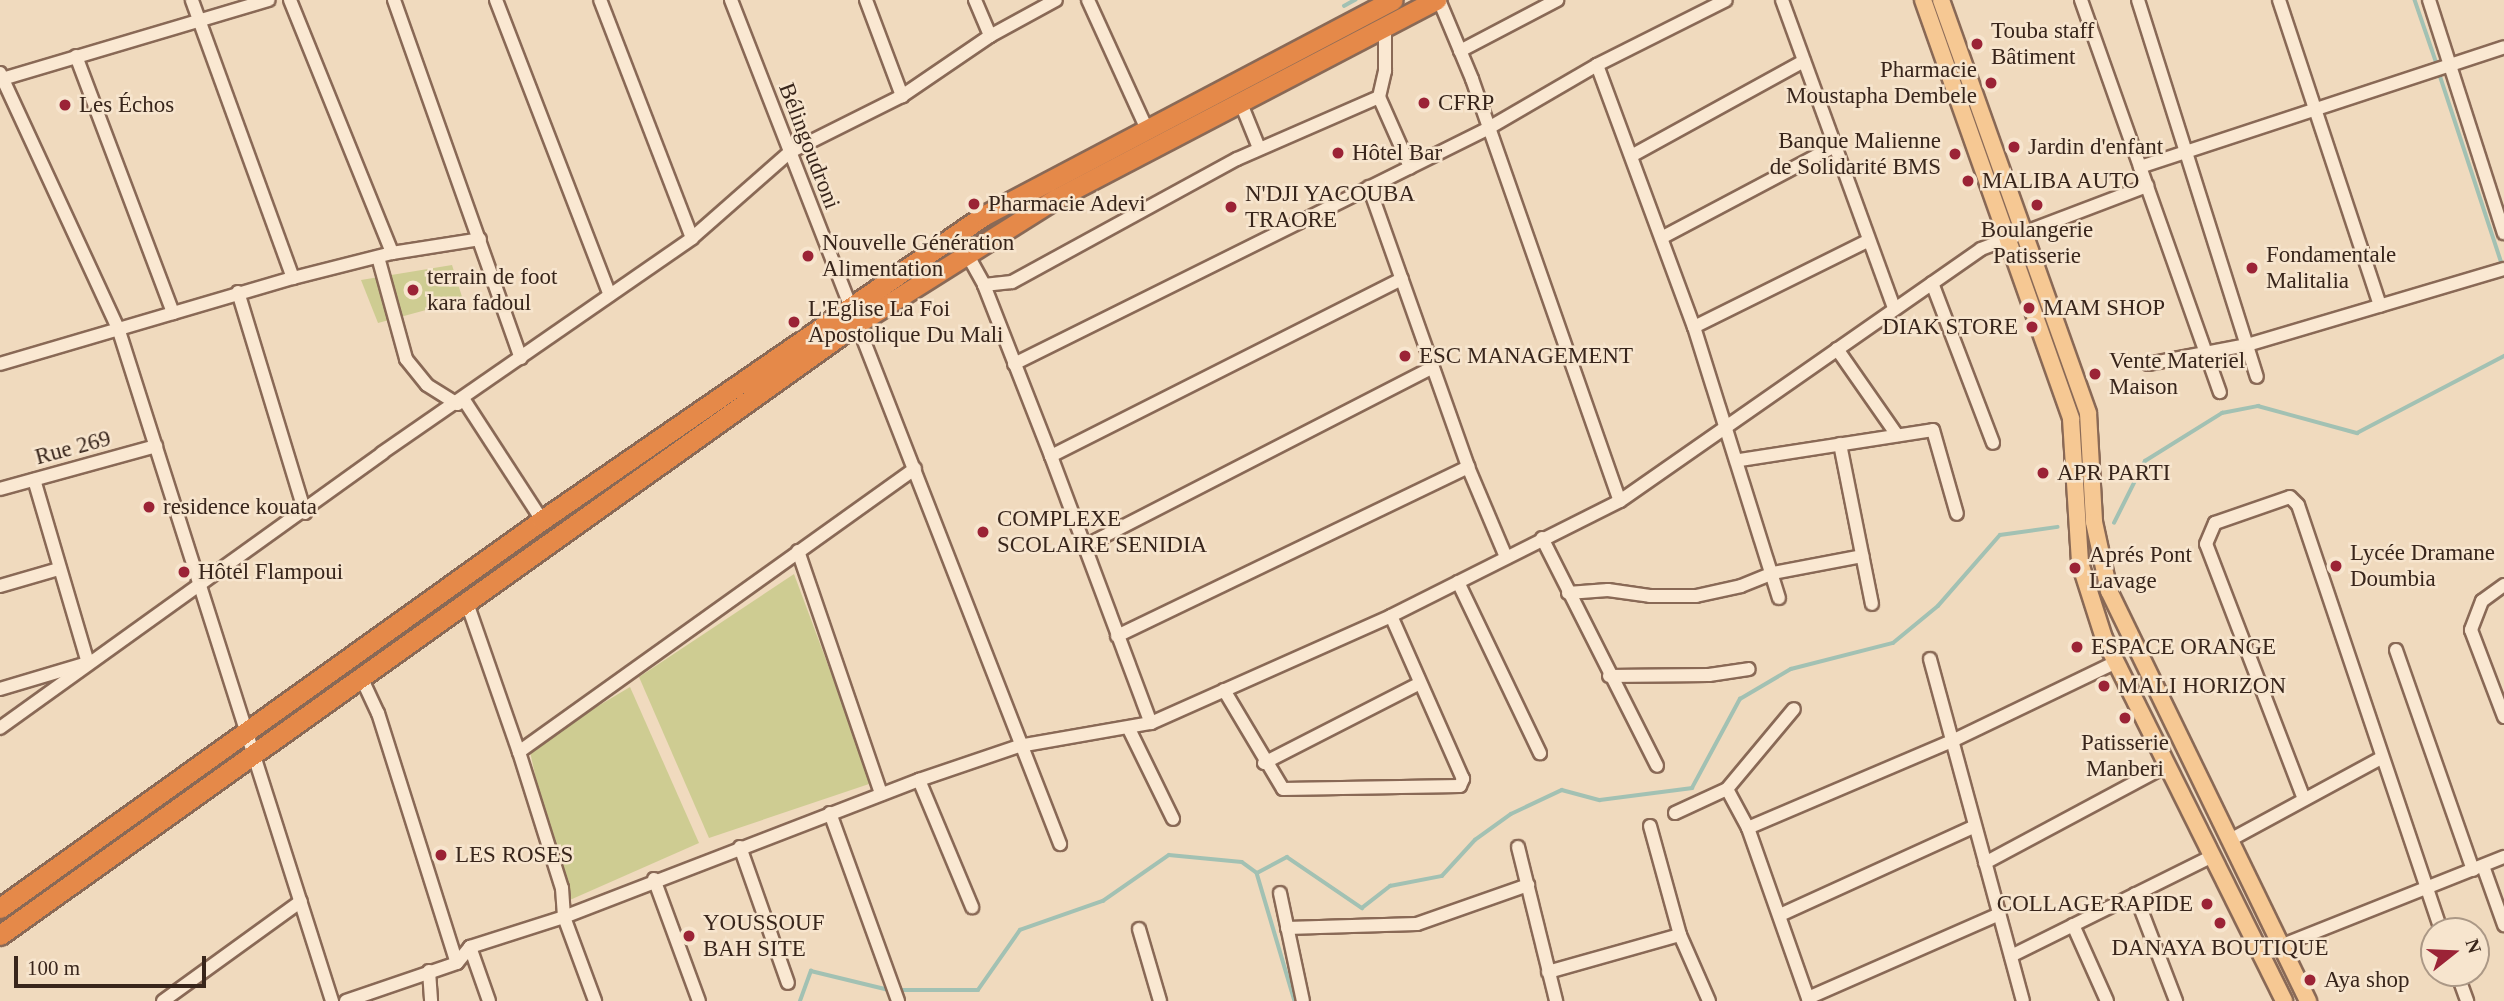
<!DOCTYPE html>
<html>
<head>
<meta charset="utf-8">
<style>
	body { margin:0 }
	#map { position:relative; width:2504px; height:1001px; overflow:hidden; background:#f0dabe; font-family:"Times New Roman",serif }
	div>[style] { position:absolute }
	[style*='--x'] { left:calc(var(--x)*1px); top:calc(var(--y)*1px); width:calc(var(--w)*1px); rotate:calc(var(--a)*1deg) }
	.green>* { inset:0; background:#cecc92 }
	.stream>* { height:3.5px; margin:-1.75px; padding:0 1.75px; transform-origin:1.75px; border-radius:1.75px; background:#a2c1b3 }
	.roads { filter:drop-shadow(2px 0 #896956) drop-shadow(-2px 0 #896956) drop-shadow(0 2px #896956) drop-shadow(0 -2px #896956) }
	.minor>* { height:12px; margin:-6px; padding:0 6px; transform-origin:6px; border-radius:6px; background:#fae8d2 }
	.major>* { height:16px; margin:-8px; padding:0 8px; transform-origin:8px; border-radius:8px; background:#f6c893 }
	.highway>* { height:19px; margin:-9.5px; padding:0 9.5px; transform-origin:9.5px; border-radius:9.5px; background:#e58949 }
	.dots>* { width:19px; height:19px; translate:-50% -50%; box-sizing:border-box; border:4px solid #f7e5ce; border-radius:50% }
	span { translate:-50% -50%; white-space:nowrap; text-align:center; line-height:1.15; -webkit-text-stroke:5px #f7e5ce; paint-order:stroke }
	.poi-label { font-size:23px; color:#38251b }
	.left { translate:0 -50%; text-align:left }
	.right { translate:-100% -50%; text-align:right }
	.street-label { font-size:23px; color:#38251b }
	.north { position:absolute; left:2420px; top:917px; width:70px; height:70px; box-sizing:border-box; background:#f7e5ce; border:2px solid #ab9886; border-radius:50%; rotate:72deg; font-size:19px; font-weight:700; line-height:28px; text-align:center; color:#38251b }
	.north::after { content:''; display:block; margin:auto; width:24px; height:32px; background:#9b2336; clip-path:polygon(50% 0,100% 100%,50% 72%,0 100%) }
	.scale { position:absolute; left:14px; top:956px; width:192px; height:32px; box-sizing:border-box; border:4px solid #38251b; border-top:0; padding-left:9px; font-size:21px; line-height:24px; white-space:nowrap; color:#38251b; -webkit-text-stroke:5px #f7e5ce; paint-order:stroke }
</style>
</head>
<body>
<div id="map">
	<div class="green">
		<i style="clip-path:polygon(452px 265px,463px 300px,378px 323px,361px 280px)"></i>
		<i style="clip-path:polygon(794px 574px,872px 783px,709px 838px,639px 677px)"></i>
		<i style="clip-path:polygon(630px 687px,699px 843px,563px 903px,529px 747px)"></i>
	</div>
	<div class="stream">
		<i style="--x:2415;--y:0;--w:68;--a:71"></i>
		<i style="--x:1344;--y:6;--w:13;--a:-29"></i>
		<i style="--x:2439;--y:72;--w:205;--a:71.8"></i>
		<i style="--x:2114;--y:523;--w:69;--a:-63.4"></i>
		<i style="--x:2145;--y:461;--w:91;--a:-31.9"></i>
		<i style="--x:2222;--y:413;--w:37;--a:-11"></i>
		<i style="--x:2258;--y:406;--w:103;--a:15.3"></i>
		<i style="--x:2357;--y:433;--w:166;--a:-27.6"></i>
		<i style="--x:1257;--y:873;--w:134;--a:73.5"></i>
		<i style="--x:897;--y:990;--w:81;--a:0"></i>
		<i style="--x:978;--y:990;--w:73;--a:-55"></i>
		<i style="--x:1020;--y:930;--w:88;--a:-19.3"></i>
		<i style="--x:1103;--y:901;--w:80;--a:-34.9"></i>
		<i style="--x:1169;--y:855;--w:73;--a:5.5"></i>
		<i style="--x:1242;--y:862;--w:19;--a:36"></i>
		<i style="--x:1257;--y:873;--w:34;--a:-28"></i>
		<i style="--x:1287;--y:857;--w:91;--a:34.2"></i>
		<i style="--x:1362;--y:908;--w:36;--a:-38"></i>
		<i style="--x:1390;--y:886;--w:53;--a:-10.9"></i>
		<i style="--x:1442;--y:876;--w:49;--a:-47.5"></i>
		<i style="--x:1475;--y:840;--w:44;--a:-35.8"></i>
		<i style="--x:1511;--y:814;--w:56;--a:-25.2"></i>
		<i style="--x:1562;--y:790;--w:39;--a:15"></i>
		<i style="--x:1600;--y:800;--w:93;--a:-7.4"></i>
		<i style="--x:1692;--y:788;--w:101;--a:-61.7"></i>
		<i style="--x:1740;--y:699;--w:59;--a:-30.5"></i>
		<i style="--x:1791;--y:669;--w:105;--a:-14.3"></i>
		<i style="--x:1893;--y:643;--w:58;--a:-39.4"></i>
		<i style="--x:1938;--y:606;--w:94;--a:-48.9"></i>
		<i style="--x:2000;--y:535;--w:58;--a:-8"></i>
		<i style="--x:800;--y:1001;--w:32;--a:-70"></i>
		<i style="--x:811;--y:971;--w:80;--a:13.7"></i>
	</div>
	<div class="roads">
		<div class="minor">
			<i style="--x:290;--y:0;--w:273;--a:68"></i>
			<i style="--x:394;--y:0;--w:380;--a:70.5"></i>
			<i style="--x:496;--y:0;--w:316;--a:68.9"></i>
			<i style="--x:731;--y:0;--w:906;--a:68.7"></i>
			<i style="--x:866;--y:0;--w:103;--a:69.4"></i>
			<i style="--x:975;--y:0;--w:39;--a:67"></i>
			<i style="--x:1088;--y:0;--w:140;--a:65.5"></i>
			<i style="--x:1439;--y:0;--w:86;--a:67.3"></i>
			<i style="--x:1472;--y:79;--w:447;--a:70.7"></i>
			<i style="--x:1782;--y:0;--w:328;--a:70"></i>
			<i style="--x:2081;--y:0;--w:416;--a:70.5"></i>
			<i style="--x:2138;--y:0;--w:395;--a:72.5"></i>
			<i style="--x:2279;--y:0;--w:322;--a:71.7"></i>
			<i style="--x:2429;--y:0;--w:245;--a:72.2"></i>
			<i style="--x:1460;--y:51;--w:110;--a:-27.7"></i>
			<i style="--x:76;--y:56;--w:275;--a:69.3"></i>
			<i style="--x:1597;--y:65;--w:279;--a:69.7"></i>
			<i style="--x:1694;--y:327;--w:284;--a:72.6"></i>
			<i style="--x:0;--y:73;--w:284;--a:65.2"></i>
			<i style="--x:119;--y:331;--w:703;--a:72.36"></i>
			<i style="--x:2;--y:79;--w:278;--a:-16.5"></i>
			<i style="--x:1379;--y:97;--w:77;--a:66.1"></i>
			<i style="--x:1240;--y:101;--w:51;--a:68"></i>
			<i style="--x:1633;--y:155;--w:195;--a:-28.8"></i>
			<i style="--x:2140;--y:167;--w:383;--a:-18.2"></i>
			<i style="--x:1369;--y:187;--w:297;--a:70.5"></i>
			<i style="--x:1468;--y:467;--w:98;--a:67.1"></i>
			<i style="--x:1663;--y:237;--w:195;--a:-27.9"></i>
			<i style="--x:692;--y:238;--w:130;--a:-41.3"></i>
			<i style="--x:790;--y:152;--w:125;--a:-26.6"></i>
			<i style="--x:902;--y:96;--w:107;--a:-34.3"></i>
			<i style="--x:990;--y:36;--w:75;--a:-28.6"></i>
			<i style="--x:966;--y:252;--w:38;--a:61"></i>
			<i style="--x:984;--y:285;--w:184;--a:68.6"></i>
			<i style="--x:1051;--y:456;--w:285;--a:69.5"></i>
			<i style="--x:1151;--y:723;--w:263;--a:-24"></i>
			<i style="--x:1391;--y:616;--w:256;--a:-26.7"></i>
			<i style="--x:1620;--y:501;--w:440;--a:-34.9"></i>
			<i style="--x:1981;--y:249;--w:178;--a:-20.8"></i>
			<i style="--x:378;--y:257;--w:106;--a:74.6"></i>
			<i style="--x:406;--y:359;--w:33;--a:51"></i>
			<i style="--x:427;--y:385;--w:36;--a:32"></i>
			<i style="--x:293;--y:278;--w:102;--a:-14.2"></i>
			<i style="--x:392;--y:253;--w:89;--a:-9"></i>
			<i style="--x:1932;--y:283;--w:171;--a:69.1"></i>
			<i style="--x:984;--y:285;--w:28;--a:-6"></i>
			<i style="--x:1012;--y:282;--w:256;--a:-28.7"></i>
			<i style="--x:1237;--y:159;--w:155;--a:-23.6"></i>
			<i style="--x:1379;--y:97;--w:27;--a:-77"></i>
			<i style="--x:1385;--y:71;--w:44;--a:-90"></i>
			<i style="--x:238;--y:292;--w:231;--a:73.1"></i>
			<i style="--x:1694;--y:327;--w:195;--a:-26.4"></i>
			<i style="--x:1837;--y:349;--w:105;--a:55.1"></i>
			<i style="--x:0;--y:364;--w:305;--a:-16.4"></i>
			<i style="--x:293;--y:278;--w:296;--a:-110"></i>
			<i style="--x:1014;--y:364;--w:528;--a:-26.42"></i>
			<i style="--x:1487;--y:129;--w:127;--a:-30.2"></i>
			<i style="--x:1597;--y:65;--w:144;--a:-26.7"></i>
			<i style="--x:2148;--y:364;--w:101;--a:-10.9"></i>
			<i style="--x:2247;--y:345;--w:268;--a:-16.5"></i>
			<i style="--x:464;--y:400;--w:143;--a:57"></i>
			<i style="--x:1840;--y:444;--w:163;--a:78.7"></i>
			<i style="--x:1051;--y:456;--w:393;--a:-26.8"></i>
			<i style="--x:1740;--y:460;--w:195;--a:-8.8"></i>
			<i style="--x:1933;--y:430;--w:87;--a:74.1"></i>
			<i style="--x:0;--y:489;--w:162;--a:-15.4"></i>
			<i style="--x:1542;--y:538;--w:255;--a:63.2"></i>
			<i style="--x:1085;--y:546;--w:390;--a:-27.2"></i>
			<i style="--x:798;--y:551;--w:257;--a:71.1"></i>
			<i style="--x:1458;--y:582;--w:190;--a:64.4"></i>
			<i style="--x:2504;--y:585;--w:27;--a:144"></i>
			<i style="--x:2482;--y:601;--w:31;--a:111"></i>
			<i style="--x:2471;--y:630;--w:93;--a:69.2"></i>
			<i style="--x:0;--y:586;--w:61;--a:-16.1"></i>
			<i style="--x:1568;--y:593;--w:40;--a:-4.3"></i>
			<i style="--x:1608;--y:590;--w:42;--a:8.1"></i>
			<i style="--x:1650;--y:596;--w:46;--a:0"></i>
			<i style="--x:1696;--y:596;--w:46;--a:-12.5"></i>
			<i style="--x:1741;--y:586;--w:35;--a:-22"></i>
			<i style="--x:1773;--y:573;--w:91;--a:-10.8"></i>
			<i style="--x:467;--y:603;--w:158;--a:70.8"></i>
			<i style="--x:519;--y:752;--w:143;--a:72.5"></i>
			<i style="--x:562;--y:888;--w:29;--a:86"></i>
			<i style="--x:564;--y:917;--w:90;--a:69.7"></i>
			<i style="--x:1117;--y:636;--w:390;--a:-25.7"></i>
			<i style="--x:2396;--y:650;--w:233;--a:70.7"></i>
			<i style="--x:1930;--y:659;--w:354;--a:74.8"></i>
			<i style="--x:1609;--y:676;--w:100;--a:-0.6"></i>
			<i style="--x:1709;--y:675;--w:40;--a:-8.5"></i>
			<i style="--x:361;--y:677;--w:40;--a:65"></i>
			<i style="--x:378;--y:713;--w:262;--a:72.5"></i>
			<i style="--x:0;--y:689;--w:92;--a:-16.5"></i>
			<i style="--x:88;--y:663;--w:191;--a:-106.4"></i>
			<i style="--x:1224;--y:690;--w:115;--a:59.2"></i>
			<i style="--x:1283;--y:789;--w:177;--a:-1"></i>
			<i style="--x:1460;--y:786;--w:8;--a:-67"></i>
			<i style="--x:1463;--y:779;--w:178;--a:-113.8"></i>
			<i style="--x:0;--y:728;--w:471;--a:-35.7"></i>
			<i style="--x:382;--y:453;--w:377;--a:-34.7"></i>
			<i style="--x:692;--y:238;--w:255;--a:-111.1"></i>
			<i style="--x:1129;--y:729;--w:100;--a:63.9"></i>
			<i style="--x:519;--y:752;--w:487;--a:-35.6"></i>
			<i style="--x:1264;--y:763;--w:175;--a:-27.1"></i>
			<i style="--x:919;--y:780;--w:138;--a:67.3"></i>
			<i style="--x:1727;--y:789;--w:44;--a:61.7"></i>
			<i style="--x:1748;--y:828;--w:183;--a:70.6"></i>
			<i style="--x:2304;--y:799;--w:273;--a:-111"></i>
			<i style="--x:2206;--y:544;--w:23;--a:-67"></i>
			<i style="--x:2215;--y:523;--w:79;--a:-19.1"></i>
			<i style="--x:2290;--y:497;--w:11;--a:45"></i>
			<i style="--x:2298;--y:505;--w:449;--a:71.4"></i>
			<i style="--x:830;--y:813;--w:200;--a:70.1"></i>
			<i style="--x:1675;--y:813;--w:57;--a:-24.8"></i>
			<i style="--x:1727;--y:789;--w:104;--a:-50.1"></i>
			<i style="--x:1650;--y:826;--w:113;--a:74.6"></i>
			<i style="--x:1680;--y:935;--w:72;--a:66.3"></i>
			<i style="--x:1748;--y:828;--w:222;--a:-23.1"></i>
			<i style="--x:1952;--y:741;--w:182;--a:-25.7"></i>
			<i style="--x:2230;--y:840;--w:172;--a:-28.5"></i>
			<i style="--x:740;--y:847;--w:144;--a:70.6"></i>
			<i style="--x:1518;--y:847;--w:159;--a:76.1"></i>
			<i style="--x:1985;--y:863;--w:208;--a:-28.2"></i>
			<i style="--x:2483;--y:866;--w:63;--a:70.4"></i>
			<i style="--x:654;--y:879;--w:130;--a:69.8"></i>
			<i style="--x:1280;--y:893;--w:110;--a:78"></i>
			<i style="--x:2135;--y:894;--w:115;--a:69"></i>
			<i style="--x:1780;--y:915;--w:214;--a:-24.5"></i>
			<i style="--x:2073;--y:925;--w:83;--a:65.9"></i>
			<i style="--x:1287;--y:928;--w:130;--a:-1.8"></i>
			<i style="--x:1417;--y:924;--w:118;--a:-19.4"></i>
			<i style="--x:1139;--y:929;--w:75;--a:73.7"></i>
			<i style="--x:470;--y:947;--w:57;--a:70.6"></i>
			<i style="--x:2260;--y:954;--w:263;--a:-21.7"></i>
			<i style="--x:2011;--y:956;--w:222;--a:-26.4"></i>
			<i style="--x:429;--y:971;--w:30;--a:86"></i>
			<i style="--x:1548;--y:972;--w:137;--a:-15.7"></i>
			<i style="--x:2457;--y:973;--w:30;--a:70"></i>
			<i style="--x:1808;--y:998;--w:209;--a:-23.7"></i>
			<i style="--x:163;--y:1001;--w:170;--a:-35.9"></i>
			<i style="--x:346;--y:1001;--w:117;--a:-18.9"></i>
			<i style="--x:457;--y:963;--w:21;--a:-51"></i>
			<i style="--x:470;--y:947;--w:99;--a:-17.7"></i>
			<i style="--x:564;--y:917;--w:381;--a:-21.1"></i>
			<i style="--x:919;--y:780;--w:106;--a:-18.8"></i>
			<i style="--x:1019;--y:746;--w:134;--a:-9.9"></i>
		</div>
		<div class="major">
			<i style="--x:1923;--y:0;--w:444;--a:70.5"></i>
			<i style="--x:2071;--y:419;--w:144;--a:86.4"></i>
			<i style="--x:2080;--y:563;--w:79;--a:72.3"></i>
			<i style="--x:2104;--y:638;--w:405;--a:63.6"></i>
			<i style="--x:1941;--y:0;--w:438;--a:70.4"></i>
			<i style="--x:2088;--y:413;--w:109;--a:86.8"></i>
			<i style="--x:2094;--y:522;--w:71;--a:77.7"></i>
			<i style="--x:2109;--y:591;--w:456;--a:64.1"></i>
		</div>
		<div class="highway">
			<i style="--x:0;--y:908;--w:667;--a:-35.6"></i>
			<i style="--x:542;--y:520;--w:536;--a:-34.58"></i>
			<i style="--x:983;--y:216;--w:463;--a:-27.8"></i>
			<i style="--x:0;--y:935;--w:1050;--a:-35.51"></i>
			<i style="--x:855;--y:325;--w:239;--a:-32.2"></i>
			<i style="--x:1057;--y:198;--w:428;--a:-27.6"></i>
		</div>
	</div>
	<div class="dots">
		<i style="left:1977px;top:44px;background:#9b2336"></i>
		<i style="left:1991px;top:83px;background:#9b2336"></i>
		<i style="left:1424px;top:103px;background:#9b2336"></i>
		<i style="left:65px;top:105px;background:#9b2336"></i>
		<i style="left:2014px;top:147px;background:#9b2336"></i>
		<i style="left:1338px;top:153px;background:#9b2336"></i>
		<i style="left:1955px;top:154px;background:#9b2336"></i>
		<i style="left:1968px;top:181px;background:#9b2336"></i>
		<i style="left:974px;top:204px;background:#9b2336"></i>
		<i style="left:2037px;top:205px;background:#9b2336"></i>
		<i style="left:1231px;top:207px;background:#9b2336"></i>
		<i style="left:808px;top:256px;background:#9b2336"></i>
		<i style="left:2252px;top:268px;background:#9b2336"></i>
		<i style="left:413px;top:290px;background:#9b2336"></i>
		<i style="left:2029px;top:308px;background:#9b2336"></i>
		<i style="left:794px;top:322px;background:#9b2336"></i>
		<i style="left:2032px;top:327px;background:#9b2336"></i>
		<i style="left:1405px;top:356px;background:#9b2336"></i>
		<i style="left:2095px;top:374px;background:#9b2336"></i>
		<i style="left:2043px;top:473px;background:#9b2336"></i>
		<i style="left:149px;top:507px;background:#9b2336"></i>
		<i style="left:983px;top:532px;background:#9b2336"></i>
		<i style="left:2336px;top:566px;background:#9b2336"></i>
		<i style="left:2075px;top:568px;background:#9b2336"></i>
		<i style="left:184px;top:572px;background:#9b2336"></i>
		<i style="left:2077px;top:647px;background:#9b2336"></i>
		<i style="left:2104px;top:686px;background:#9b2336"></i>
		<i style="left:2125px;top:718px;background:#9b2336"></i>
		<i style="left:441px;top:855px;background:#9b2336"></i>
		<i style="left:2207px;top:904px;background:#9b2336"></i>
		<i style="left:2220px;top:923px;background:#9b2336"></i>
		<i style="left:689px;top:936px;background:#9b2336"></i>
		<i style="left:2310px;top:980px;background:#9b2336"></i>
	</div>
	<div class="poi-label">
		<span class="left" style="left:1991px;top:44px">Touba staff<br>Bâtiment</span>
		<span class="right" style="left:1977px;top:83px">Pharmacie<br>Moustapha Dembele</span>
		<span class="left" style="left:1438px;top:103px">CFRP</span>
		<span class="left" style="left:79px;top:105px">Les Échos</span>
		<span class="right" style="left:1941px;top:154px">Banque Malienne<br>de Solidarité BMS</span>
		<span class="left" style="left:2028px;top:147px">Jardin d'enfant</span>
		<span class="left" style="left:1352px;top:153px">Hôtel Bar</span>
		<span class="left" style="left:1982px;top:181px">MALIBA AUTO</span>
		<span class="left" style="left:1245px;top:207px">N'DJI YACOUBA<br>TRAORE</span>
		<span class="left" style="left:988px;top:204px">Pharmacie Adevi</span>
		<span style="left:2037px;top:243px">Boulangerie<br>Patisserie</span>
		<span class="left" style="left:822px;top:256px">Nouvelle Génération<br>Alimentation</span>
		<span class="left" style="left:2266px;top:268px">Fondamentale<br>Malitalia</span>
		<span class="left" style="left:427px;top:290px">terrain de foot<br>kara fadoul</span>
		<span class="left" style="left:2043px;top:308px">MAM SHOP</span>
		<span class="left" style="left:808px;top:322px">L'Eglise La Foi<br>Apostolique Du Mali</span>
		<span class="right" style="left:2018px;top:327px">DIAK STORE</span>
		<span class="left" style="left:1419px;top:356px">ESC MANAGEMENT</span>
		<span class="left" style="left:2109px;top:374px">Vente Materiel<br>Maison</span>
		<span class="left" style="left:2057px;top:473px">APR PARTI</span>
		<span class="left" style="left:163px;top:507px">residence kouata</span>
		<span class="left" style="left:997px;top:532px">COMPLEXE<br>SCOLAIRE SENIDIA</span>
		<span class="left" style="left:2350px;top:566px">Lycée Dramane<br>Doumbia</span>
		<span class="left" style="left:2089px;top:568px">Aprés Pont<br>Lavage</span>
		<span class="left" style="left:198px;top:572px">Hôtel Flampoui</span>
		<span class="left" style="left:2091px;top:647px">ESPACE ORANGE</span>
		<span class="left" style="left:2118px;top:686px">MALI HORIZON</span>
		<span style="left:2125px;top:756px">Patisserie<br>Manberi</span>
		<span class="left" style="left:455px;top:855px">LES ROSES</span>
		<span class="right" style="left:2193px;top:904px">COLLAGE RAPIDE</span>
		<span class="left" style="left:703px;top:936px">YOUSSOUF<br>BAH SITE</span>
		<span style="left:2220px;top:948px">DANAYA BOUTIQUE</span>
		<span class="left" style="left:2324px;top:980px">Aya shop</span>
	</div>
	<div class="street-label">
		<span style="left:809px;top:146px;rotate:69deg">Bélingoudroni</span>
		<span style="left:73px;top:448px;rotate:-15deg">Rue 269</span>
	</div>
	<div class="north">N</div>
	<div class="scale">100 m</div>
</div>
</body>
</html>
